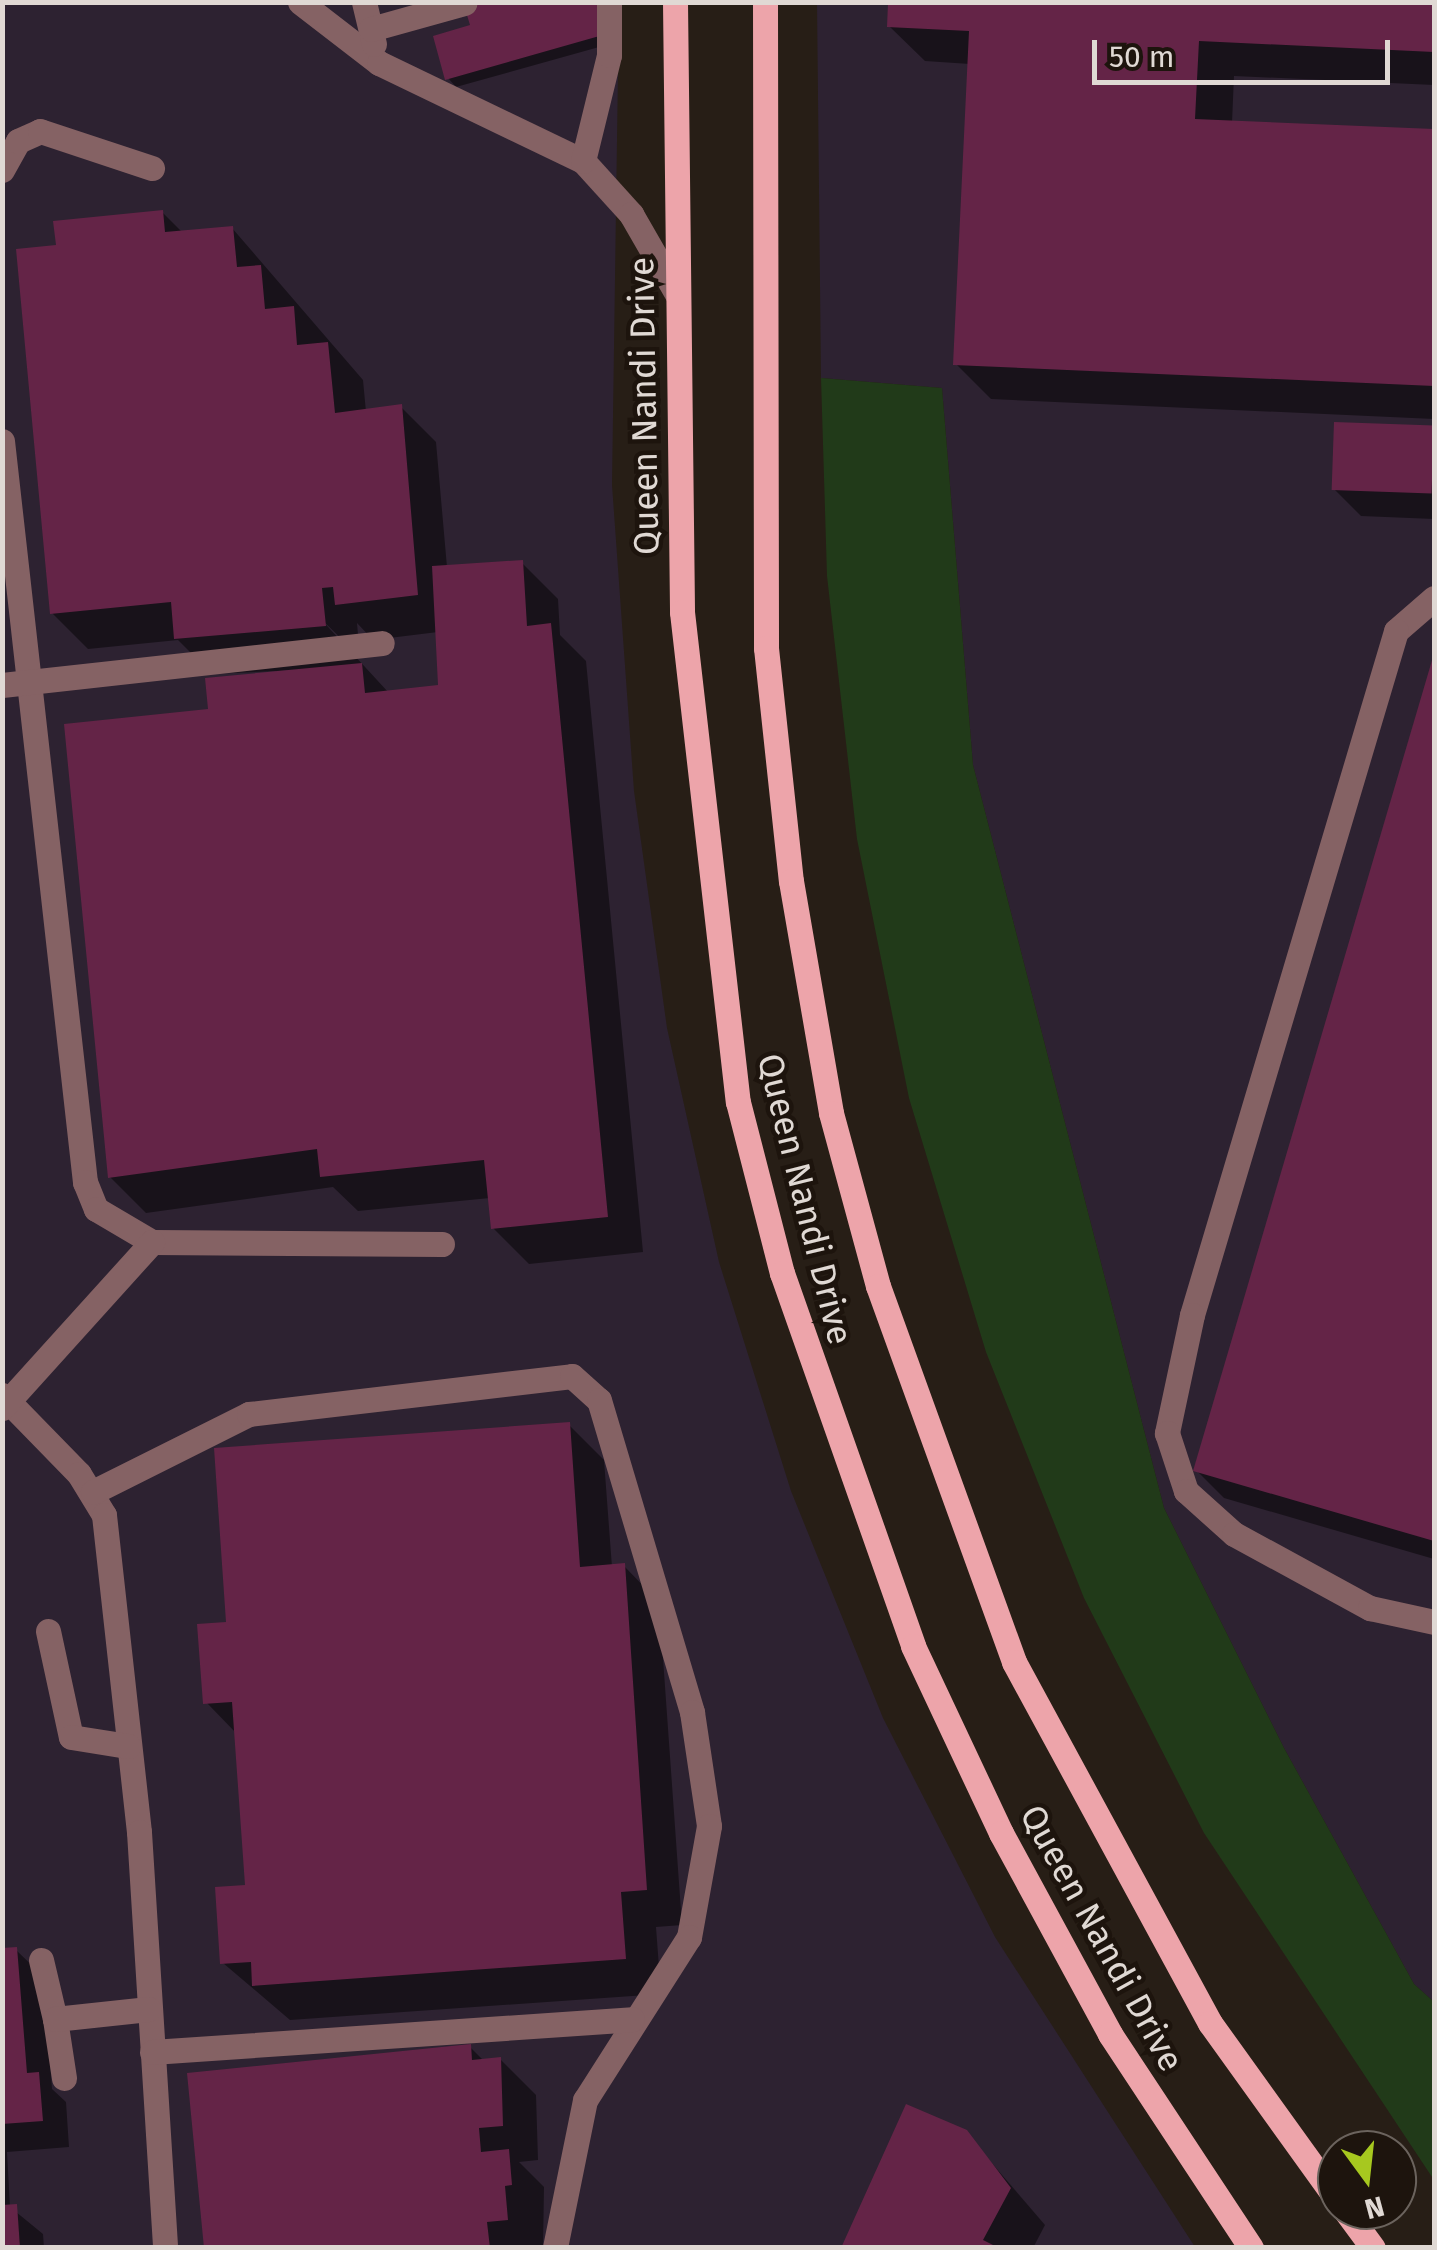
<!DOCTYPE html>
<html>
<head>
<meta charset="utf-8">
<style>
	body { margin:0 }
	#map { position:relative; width:1437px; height:2250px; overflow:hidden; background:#271e16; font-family:"Fira Sans",sans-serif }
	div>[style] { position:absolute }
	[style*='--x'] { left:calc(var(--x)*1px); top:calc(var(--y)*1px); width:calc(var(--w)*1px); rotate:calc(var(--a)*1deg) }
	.industrial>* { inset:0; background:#2d2231 }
	.green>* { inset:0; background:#213a19 }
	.shadow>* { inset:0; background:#0007 }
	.building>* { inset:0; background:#642447; transform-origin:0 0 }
	.minor>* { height:25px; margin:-12.5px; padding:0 12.5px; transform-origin:12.5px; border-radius:12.5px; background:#856264 }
	.major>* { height:25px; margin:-12.5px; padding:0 12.5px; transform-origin:12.5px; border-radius:12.5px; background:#eda4aa }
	span { translate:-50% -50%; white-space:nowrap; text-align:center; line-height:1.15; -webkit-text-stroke:9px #1d140d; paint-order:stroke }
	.street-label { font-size:35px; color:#e0d9d4 }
	.frame { position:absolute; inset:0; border:5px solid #e0d9d4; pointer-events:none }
	.north { position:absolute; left:1317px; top:2130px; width:100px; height:100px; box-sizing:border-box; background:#1d140d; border:2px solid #6b635d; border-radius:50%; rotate:165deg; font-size:28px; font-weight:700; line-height:40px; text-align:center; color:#e0d9d4 }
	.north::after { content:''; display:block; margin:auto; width:35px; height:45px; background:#a7c81f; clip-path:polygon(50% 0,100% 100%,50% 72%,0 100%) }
	.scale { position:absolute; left:1092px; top:40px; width:298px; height:45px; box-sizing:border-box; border:5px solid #e0d9d4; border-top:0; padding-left:12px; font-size:30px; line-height:35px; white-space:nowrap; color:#e0d9d4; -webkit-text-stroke:8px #1d140d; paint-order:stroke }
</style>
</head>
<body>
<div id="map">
	<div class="industrial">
		<i style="clip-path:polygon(3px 3px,619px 3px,612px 485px,634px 791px,667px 1028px,719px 1262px,791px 1491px,883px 1718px,995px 1937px,1195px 2247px,3px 2248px)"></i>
		<i style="clip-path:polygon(817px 3px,1434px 3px,1434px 2002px,1414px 1984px,1284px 1748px,1164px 1508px,973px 765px,942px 388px,821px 378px)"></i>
	</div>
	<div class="green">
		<i style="clip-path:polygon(821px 378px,942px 388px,973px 765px,1164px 1508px,1284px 1748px,1414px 1984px,1434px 2002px,1434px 2180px,1204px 1833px,1084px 1598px,986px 1352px,909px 1098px,857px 839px,827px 576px)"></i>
	</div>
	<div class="shadow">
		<i style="clip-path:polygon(466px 2px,617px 42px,456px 87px,448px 78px,473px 27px)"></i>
		<i style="clip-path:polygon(890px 2px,1434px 2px,1434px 85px,1234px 76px,1232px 123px,1434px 132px,1434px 419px,991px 399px,956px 364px,970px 64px,925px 61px,889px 26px)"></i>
		<i style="clip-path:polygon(evenodd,162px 212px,183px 233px,232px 228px,363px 380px,366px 412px,401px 407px,436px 442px,447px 567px,522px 563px,558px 599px,560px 635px,586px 661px,643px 1252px,529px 1264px,493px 1228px,490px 1198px,358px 1211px,333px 1187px,146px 1213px,110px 1177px,320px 669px,212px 674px,178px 640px,88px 649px,52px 613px,58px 247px,162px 212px,318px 616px,360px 657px,357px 623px,373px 640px,438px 632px,441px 688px,389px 693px,318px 616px)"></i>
		<i style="clip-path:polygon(1337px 425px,1434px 429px,1434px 519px,1361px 516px,1334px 489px)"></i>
		<i style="clip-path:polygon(1434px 662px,1434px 1559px,1224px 1498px,1196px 1470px)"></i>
		<i style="clip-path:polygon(569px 1425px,604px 1460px,612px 1567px,624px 1566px,659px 1602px,682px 1925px,656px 1927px,661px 1994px,290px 2020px,223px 1963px,247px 1888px,237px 1734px,206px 1702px,229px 1624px)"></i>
		<i style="clip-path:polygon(16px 1950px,44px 1977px,52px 2089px,66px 2102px,69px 2147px,7px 2152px,10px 2207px,43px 2234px,44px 2248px,2px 2248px,2px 1951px)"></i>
		<i style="clip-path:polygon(470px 2047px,484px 2061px,500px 2059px,536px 2095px,538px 2160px,519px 2162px,544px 2187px,543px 2248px,206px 2248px)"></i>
		<i style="clip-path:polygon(965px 2132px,1045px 2225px,1033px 2248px,844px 2248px)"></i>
	</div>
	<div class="building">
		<i style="clip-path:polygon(463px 2px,601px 2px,610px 33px,445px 80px,433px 36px,470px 25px)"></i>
		<i style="clip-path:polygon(888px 3px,1434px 3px,1434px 52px,1199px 41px,1195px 119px,1434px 129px,1434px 386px,953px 365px,969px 31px,887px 27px)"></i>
		<i style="clip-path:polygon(163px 210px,165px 232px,233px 226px,237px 267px,261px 265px,265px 309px,294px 306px,297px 345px,328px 342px,335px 413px,402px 404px,418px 595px,335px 605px,333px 587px,322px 588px,326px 626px,174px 639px,171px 602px,50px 614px,16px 249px,56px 245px,53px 221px)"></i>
		<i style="left:1334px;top:422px;width:100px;height:68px;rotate:2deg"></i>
		<i style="clip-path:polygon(523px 560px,527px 626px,551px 623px,608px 1217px,491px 1229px,484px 1160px,320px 1177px,317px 1149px,108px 1178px,64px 724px,208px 709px,205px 678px,362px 663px,365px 693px,438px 685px,432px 566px)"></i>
		<i style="clip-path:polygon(1433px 657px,1434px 657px,1434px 1541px,1193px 1471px)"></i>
		<i style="clip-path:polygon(570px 1422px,580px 1567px,625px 1563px,647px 1890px,621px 1892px,626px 1959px,252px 1986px,251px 1962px,220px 1964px,215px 1887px,245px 1885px,232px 1702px,203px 1704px,197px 1624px,226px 1622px,214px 1448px)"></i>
		<i style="clip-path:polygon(17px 1947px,27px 2073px,39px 2072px,43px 2121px,2px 2124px,2px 1948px)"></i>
		<i style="clip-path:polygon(471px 2044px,472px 2060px,501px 2057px,503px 2126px,479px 2128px,481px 2152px,509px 2149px,512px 2185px,505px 2186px,508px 2220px,487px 2222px,490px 2248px,204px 2248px,187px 2073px)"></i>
		<i style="clip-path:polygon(906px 2104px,967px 2130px,1011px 2188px,983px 2240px,999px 2248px,841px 2248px)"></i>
		<i style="clip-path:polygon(17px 2204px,20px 2248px,2px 2248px,2px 2205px)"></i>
	</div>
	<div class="minor">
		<i style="--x:300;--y:2;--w:100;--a:37.7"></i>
		<i style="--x:379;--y:63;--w:226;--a:25.7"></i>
		<i style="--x:583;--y:161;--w:72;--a:47.8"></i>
		<i style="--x:631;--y:214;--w:92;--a:60.1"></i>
		<i style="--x:364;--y:2;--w:43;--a:76.6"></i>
		<i style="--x:371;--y:29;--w:97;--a:-15.6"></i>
		<i style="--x:583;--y:161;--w:109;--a:-76.2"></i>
		<i style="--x:609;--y:55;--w:53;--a:-90"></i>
		<i style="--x:2;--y:170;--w:33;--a:-61"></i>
		<i style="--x:18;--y:141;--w:24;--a:-24"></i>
		<i style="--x:40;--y:131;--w:118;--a:18.3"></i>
		<i style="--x:2;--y:441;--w:746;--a:83.61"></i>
		<i style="--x:85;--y:1182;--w:29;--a:68"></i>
		<i style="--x:96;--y:1209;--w:65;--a:30.5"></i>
		<i style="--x:152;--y:1242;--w:290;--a:0.4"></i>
		<i style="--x:1434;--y:598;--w:50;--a:139"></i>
		<i style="--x:1396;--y:631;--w:714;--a:106.61"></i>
		<i style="--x:1192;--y:1315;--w:121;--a:102"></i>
		<i style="--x:1167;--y:1433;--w:61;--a:71.9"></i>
		<i style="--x:1186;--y:1491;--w:64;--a:41.9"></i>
		<i style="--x:1234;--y:1534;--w:155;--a:28.6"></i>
		<i style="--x:1370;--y:1608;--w:66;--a:12.3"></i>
		<i style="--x:2;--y:685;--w:382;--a:-6.3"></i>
		<i style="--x:2;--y:1395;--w:110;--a:45.7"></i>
		<i style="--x:79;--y:1474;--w:48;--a:58.6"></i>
		<i style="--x:104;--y:1515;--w:319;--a:83.7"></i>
		<i style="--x:139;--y:1832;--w:417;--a:86.4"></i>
		<i style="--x:2;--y:1408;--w:224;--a:-47.9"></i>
		<i style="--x:93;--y:1492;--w:174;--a:-26.6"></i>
		<i style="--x:249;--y:1414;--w:325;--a:-6.7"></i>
		<i style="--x:572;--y:1376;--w:36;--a:42"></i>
		<i style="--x:599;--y:1400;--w:326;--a:73.4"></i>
		<i style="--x:692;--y:1712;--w:115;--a:81.5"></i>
		<i style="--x:709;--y:1826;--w:113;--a:100.2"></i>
		<i style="--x:689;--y:1937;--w:193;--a:122.5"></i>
		<i style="--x:585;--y:2100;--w:151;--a:101.5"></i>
		<i style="--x:48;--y:1631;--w:108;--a:77.8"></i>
		<i style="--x:71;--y:1737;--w:58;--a:9"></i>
		<i style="--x:41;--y:1960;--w:61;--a:76.7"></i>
		<i style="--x:152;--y:2052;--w:481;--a:-3.9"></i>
		<i style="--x:64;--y:2078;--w:60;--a:-98.7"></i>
		<i style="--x:55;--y:2019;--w:94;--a:-6.1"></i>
	</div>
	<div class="major">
		<i style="--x:675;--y:2;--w:610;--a:89.34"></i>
		<i style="--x:682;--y:612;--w:493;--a:83.5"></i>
		<i style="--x:738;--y:1102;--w:177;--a:75.6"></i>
		<i style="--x:782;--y:1273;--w:395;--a:70.6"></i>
		<i style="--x:913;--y:1646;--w:207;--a:64.8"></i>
		<i style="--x:1001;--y:1833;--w:229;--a:61.5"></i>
		<i style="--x:1110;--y:2034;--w:256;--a:56.6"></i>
		<i style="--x:765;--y:2;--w:646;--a:89.91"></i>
		<i style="--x:766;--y:648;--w:234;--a:83.9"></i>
		<i style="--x:791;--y:881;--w:235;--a:80.2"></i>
		<i style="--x:831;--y:1113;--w:179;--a:74.8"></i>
		<i style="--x:878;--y:1286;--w:400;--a:70.1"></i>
		<i style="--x:1014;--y:1662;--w:411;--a:61.5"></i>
		<i style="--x:1210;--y:2023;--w:218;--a:54.3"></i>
		<i style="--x:1345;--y:2210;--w:47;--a:53.6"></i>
	</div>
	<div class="street-label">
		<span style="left:644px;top:406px;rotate:-91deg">Queen Nandi Drive</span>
		<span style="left:805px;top:1199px;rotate:76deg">Queen Nandi Drive</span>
		<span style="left:1102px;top:1938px;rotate:61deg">Queen Nandi Drive</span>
	</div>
	<div class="frame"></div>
	<div class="north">N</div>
	<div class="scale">50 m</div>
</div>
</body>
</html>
